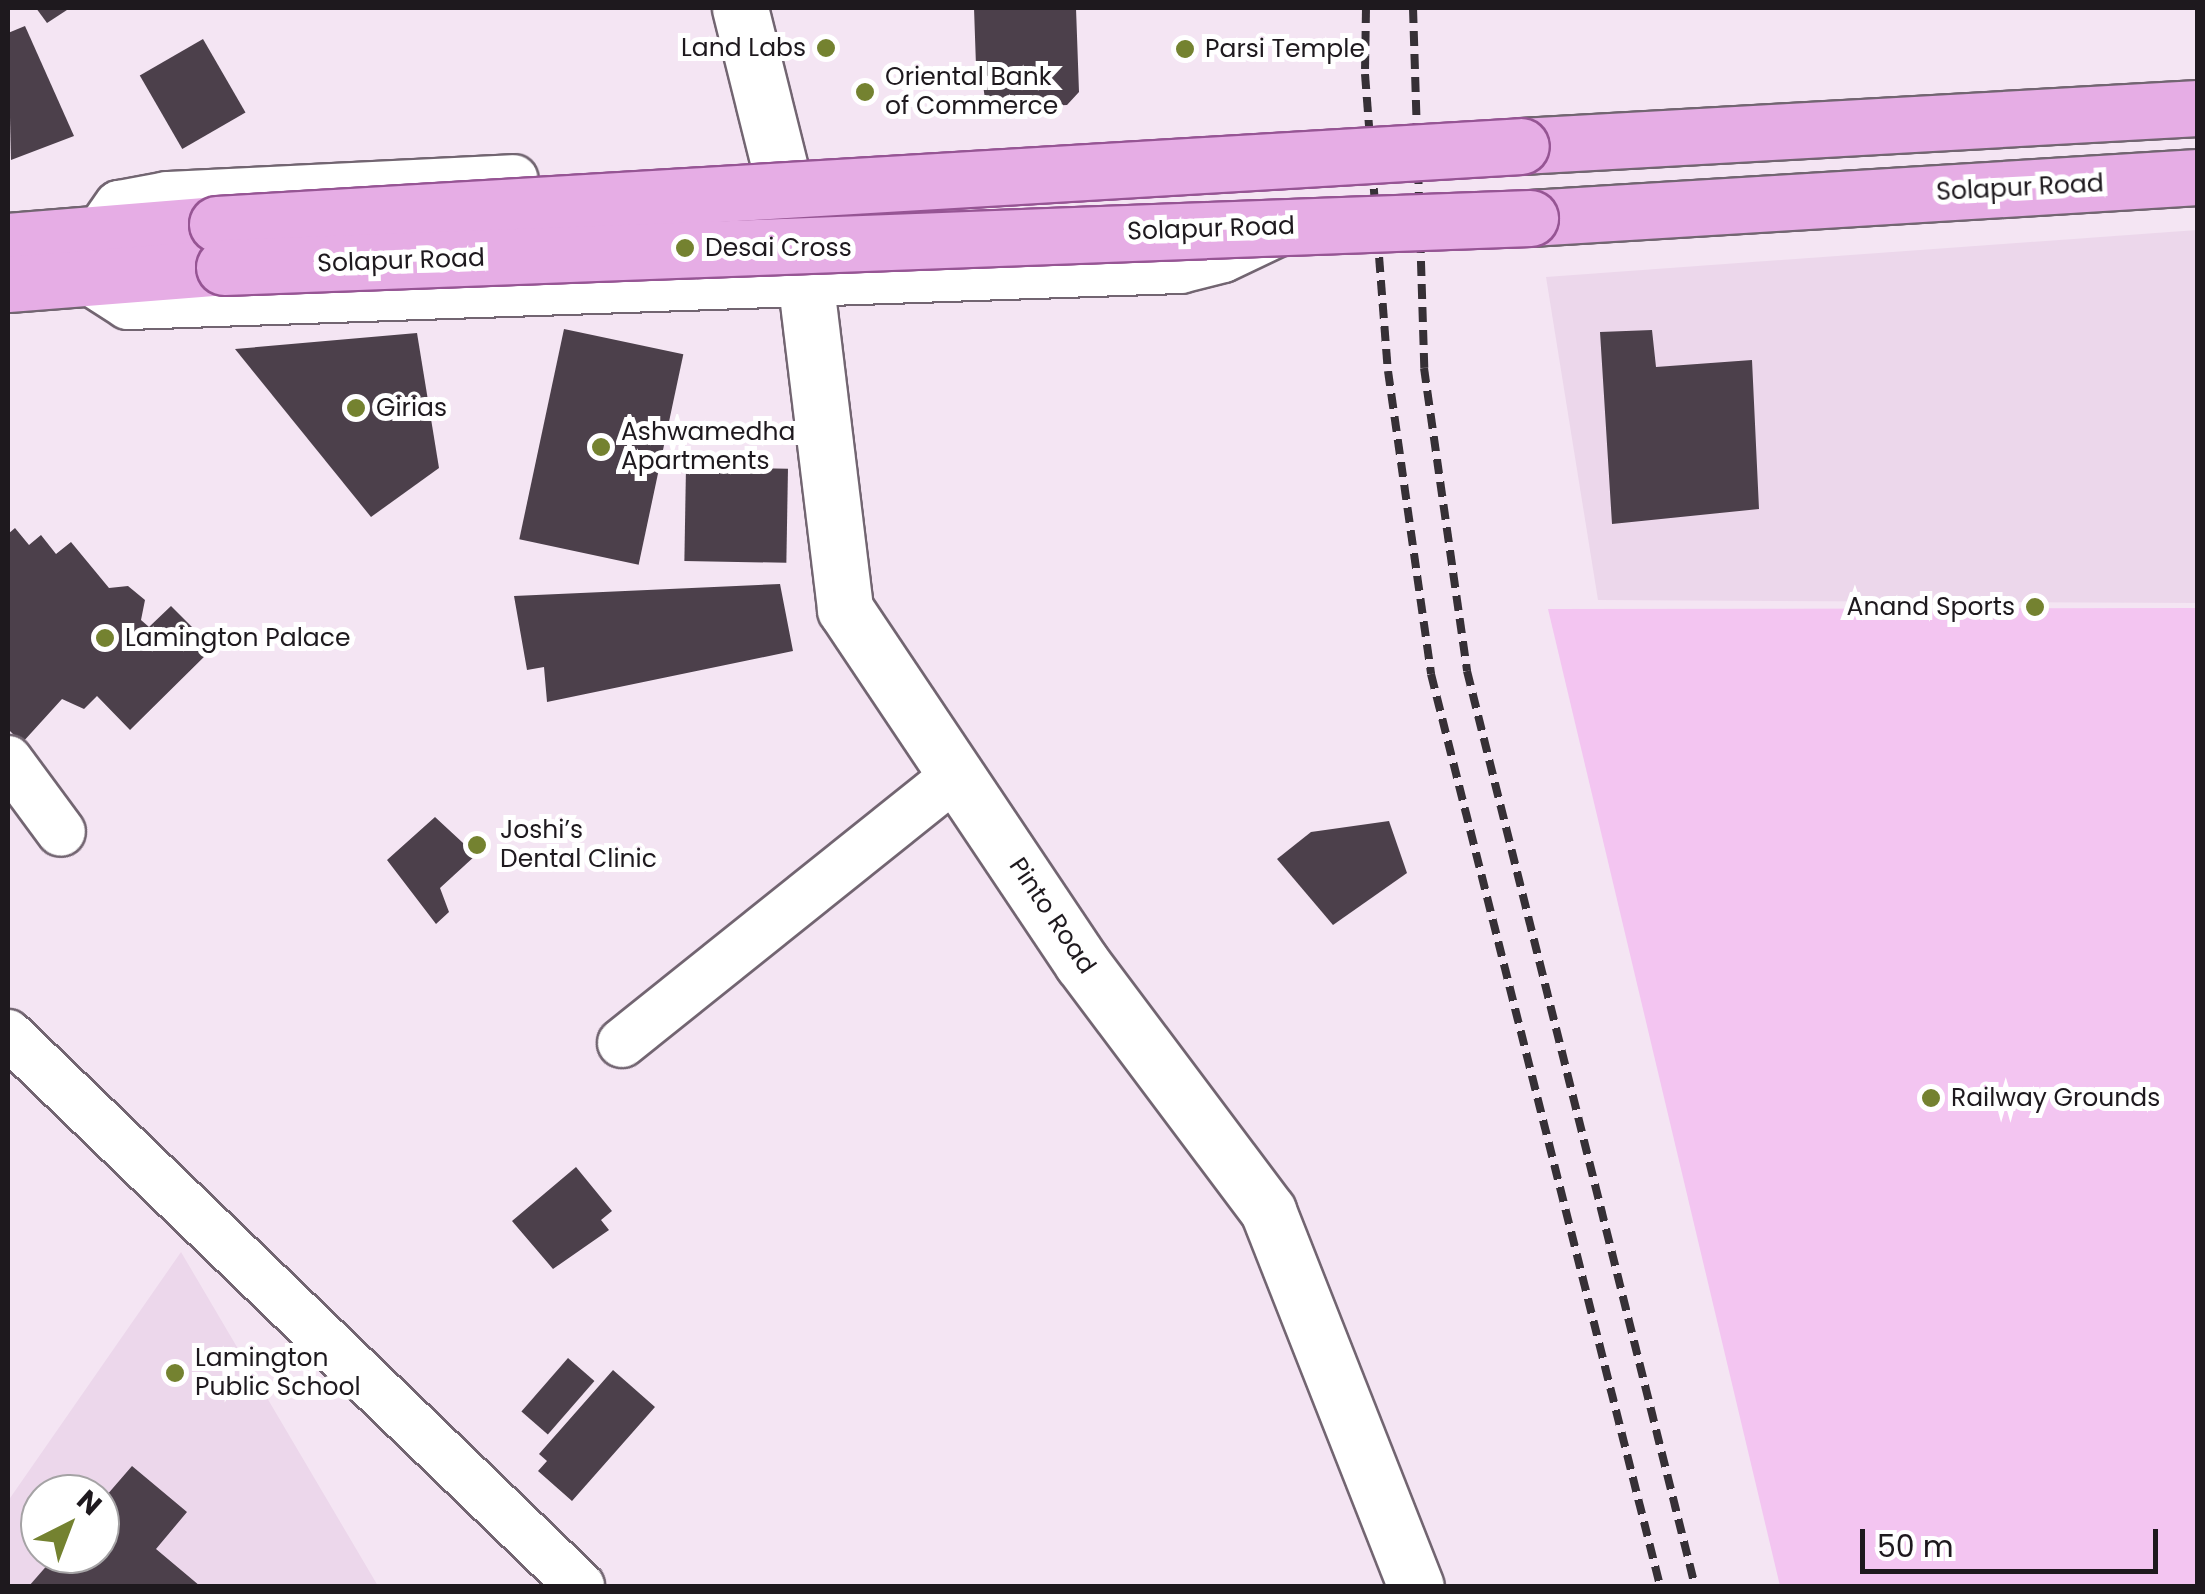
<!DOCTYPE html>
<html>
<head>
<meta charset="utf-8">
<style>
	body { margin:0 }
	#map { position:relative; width:2205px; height:1594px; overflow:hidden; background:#f4e5f3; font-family:Poppins,sans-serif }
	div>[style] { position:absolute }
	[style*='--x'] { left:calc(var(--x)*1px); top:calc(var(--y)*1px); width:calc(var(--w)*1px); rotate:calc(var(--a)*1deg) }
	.built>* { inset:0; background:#ecd7eb }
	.green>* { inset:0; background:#f3c5f1 }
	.building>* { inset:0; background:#4c404b; transform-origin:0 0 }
	.roads { filter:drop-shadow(2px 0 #726571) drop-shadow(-2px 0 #726571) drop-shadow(0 2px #726571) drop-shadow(0 -2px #726571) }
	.minor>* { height:48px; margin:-24px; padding:0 24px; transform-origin:24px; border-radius:24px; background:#fff }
	.tertiary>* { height:55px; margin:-27.5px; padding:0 27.5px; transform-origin:27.5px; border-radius:27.5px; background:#fff }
	.primary>* { height:55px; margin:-27.5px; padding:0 27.5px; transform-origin:27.5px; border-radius:27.5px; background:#e6ade5 }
	.rail>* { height:8px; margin-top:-4px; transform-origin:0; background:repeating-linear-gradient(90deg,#363036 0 15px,transparent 0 23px) }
	.bridges { filter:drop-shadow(2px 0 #965594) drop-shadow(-2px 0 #965594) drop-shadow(0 2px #965594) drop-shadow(0 -2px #965594) }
	.primary-bridge>* { height:55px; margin:-27.5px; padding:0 27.5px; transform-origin:27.5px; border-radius:27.5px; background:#e6ade5 }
	.dots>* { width:28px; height:28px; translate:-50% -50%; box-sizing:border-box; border:5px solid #fff; border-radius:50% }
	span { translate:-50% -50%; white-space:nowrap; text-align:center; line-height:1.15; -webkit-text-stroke:10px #fff; paint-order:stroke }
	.poi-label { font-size:25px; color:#1e191e }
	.right { translate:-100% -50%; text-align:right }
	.left { translate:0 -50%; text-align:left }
	.street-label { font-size:25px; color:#1e191e }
	.frame { position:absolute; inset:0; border:10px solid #1e191e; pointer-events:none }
	.north { position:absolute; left:20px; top:1474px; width:100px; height:100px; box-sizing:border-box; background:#fff; border:2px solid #a5a3a5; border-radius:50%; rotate:42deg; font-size:28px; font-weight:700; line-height:40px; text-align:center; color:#1e191e }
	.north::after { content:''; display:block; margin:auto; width:35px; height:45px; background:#748230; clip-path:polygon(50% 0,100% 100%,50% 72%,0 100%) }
	.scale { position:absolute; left:1860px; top:1529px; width:298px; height:45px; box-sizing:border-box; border:5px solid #1e191e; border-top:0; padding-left:12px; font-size:30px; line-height:35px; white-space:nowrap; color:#1e191e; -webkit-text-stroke:8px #fff; paint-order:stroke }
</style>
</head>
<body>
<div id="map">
	<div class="built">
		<i style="clip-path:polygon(2197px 230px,2197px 603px,1598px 600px,1546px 277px)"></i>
		<i style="clip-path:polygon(evenodd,181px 1252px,378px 1586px,8px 1586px,8px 1501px,181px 1252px,40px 1494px,100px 1494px,100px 1554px,40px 1554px,40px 1494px)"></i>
	</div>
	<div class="green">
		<i style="clip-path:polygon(2197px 608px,2197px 1586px,1780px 1586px,1548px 609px)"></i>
	</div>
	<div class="building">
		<i style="clip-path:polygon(36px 8px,70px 8px,47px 23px)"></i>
		<i style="clip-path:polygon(974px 8px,1076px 8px,1079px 92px,1067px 105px,1022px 107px,1009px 94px,1008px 103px,986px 106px,983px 85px,987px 89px,991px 79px,976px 66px)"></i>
		<i style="clip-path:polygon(25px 26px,74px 136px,11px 160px,8px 33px)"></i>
		<i style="left:203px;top:39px;width:85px;height:73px;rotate:60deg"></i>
		<i style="left:564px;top:329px;width:122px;height:215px;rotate:12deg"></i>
		<i style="clip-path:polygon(1652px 330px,1656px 367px,1752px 360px,1759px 509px,1612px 524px,1600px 332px)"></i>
		<i style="clip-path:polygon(417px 333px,439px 468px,371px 517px,235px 349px)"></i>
		<i style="left:686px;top:467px;width:102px;height:94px;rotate:1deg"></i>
		<i style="clip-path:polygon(15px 528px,29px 545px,41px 535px,56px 554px,71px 542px,109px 588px,128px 586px,145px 600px,141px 620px,149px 627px,171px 606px,213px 648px,130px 730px,97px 696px,84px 709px,62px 699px,22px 743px,8px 729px,8px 534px)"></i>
		<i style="clip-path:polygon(780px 584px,793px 651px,547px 702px,544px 667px,527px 670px,514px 596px)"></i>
		<i style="clip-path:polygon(435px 817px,476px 855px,440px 888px,449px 912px,436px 924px,387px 860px)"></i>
		<i style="clip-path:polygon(1389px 821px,1407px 873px,1333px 925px,1277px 859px,1311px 832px)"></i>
		<i style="clip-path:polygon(576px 1167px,612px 1211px,601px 1220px,609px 1230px,553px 1269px,512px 1221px)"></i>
		<i style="left:568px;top:1358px;width:35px;height:71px;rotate:41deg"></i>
		<i style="clip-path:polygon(613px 1370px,655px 1407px,572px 1501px,538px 1471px,547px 1461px,539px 1454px)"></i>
		<i style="clip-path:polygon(132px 1466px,187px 1512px,156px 1549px,200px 1586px,29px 1586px,57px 1554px,100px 1554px,100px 1503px)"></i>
	</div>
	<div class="roads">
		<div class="minor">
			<i style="--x:97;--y:236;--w:38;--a:-55"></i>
			<i style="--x:119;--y:205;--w:49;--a:-10.6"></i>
			<i style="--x:167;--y:196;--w:347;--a:-2.8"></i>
			<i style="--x:86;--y:278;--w:50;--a:32.7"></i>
			<i style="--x:128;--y:305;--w:1053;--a:-1.96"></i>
			<i style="--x:1180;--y:269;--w:44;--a:-14.3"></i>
			<i style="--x:1223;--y:258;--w:65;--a:-25.4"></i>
			<i style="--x:8;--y:760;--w:89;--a:53.6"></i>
			<i style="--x:8;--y:1034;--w:795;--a:43.98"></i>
			<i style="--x:622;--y:1043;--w:429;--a:-38.7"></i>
		</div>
		<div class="tertiary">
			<i style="--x:740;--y:8;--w:261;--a:76"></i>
			<i style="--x:803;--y:261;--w:351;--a:83.1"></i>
			<i style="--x:845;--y:609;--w:426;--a:56.2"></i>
			<i style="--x:1082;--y:963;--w:310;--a:53.1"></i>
			<i style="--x:1268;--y:1211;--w:403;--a:68.5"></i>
		</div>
		<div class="primary">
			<i style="--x:1521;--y:146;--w:678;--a:-3.21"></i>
			<i style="--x:1530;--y:218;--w:669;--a:-3.51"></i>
			<i style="--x:8;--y:241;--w:210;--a:-4.7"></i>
			<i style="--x:8;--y:284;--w:217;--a:-4.5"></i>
		</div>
	</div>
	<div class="rail">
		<i style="--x:1366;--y:8;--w:66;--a:90.9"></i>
		<i style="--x:1365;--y:74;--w:298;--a:85.6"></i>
		<i style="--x:1388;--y:371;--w:306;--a:81.9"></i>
		<i style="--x:1431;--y:674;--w:940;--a:75.9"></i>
		<i style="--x:1413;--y:8;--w:360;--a:88.2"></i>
		<i style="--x:1424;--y:368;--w:306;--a:81.9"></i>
		<i style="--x:1467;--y:671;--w:943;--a:76.01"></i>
	</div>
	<div class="bridges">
		<div class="primary-bridge">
			<i style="--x:217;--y:224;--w:1306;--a:-3.42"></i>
			<i style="--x:224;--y:267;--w:1307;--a:-2.15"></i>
		</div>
	</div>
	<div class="dots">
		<i style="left:826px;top:48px;background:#748230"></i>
		<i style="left:1185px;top:49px;background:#748230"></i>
		<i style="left:865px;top:92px;background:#748230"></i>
		<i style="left:685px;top:248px;background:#748230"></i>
		<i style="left:356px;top:408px;background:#748230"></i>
		<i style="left:601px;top:447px;background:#748230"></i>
		<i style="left:2035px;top:607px;background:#748230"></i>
		<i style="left:105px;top:638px;background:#748230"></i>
		<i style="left:477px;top:845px;background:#748230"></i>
		<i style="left:1931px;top:1098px;background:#748230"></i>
		<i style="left:175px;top:1373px;background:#748230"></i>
	</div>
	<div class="poi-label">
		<span class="right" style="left:806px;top:48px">Land Labs</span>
		<span class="left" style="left:1205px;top:49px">Parsi Temple</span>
		<span class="left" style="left:885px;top:92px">Oriental Bank<br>of Commerce</span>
		<span class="left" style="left:705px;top:248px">Desai Cross</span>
		<span class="left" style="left:376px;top:408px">Girias</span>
		<span class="left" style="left:621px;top:447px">Ashwamedha<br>Apartments</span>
		<span class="right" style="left:2015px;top:607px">Anand Sports</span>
		<span class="left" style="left:125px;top:638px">Lamington Palace</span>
		<span class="left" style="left:500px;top:845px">Joshi’s<br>Dental Clinic</span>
		<span class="left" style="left:1951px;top:1098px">Railway Grounds</span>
		<span class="left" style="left:195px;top:1373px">Lamington<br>Public School</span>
	</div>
	<div class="street-label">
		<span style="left:2020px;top:188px;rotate:-3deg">Solapur Road</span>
		<span style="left:1211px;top:229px;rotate:-2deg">Solapur Road</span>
		<span style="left:401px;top:261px;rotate:-2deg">Solapur Road</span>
		<span style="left:1052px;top:916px;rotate:56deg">Pinto Road</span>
	</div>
	<div class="frame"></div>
	<div class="north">N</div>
	<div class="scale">50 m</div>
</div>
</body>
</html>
